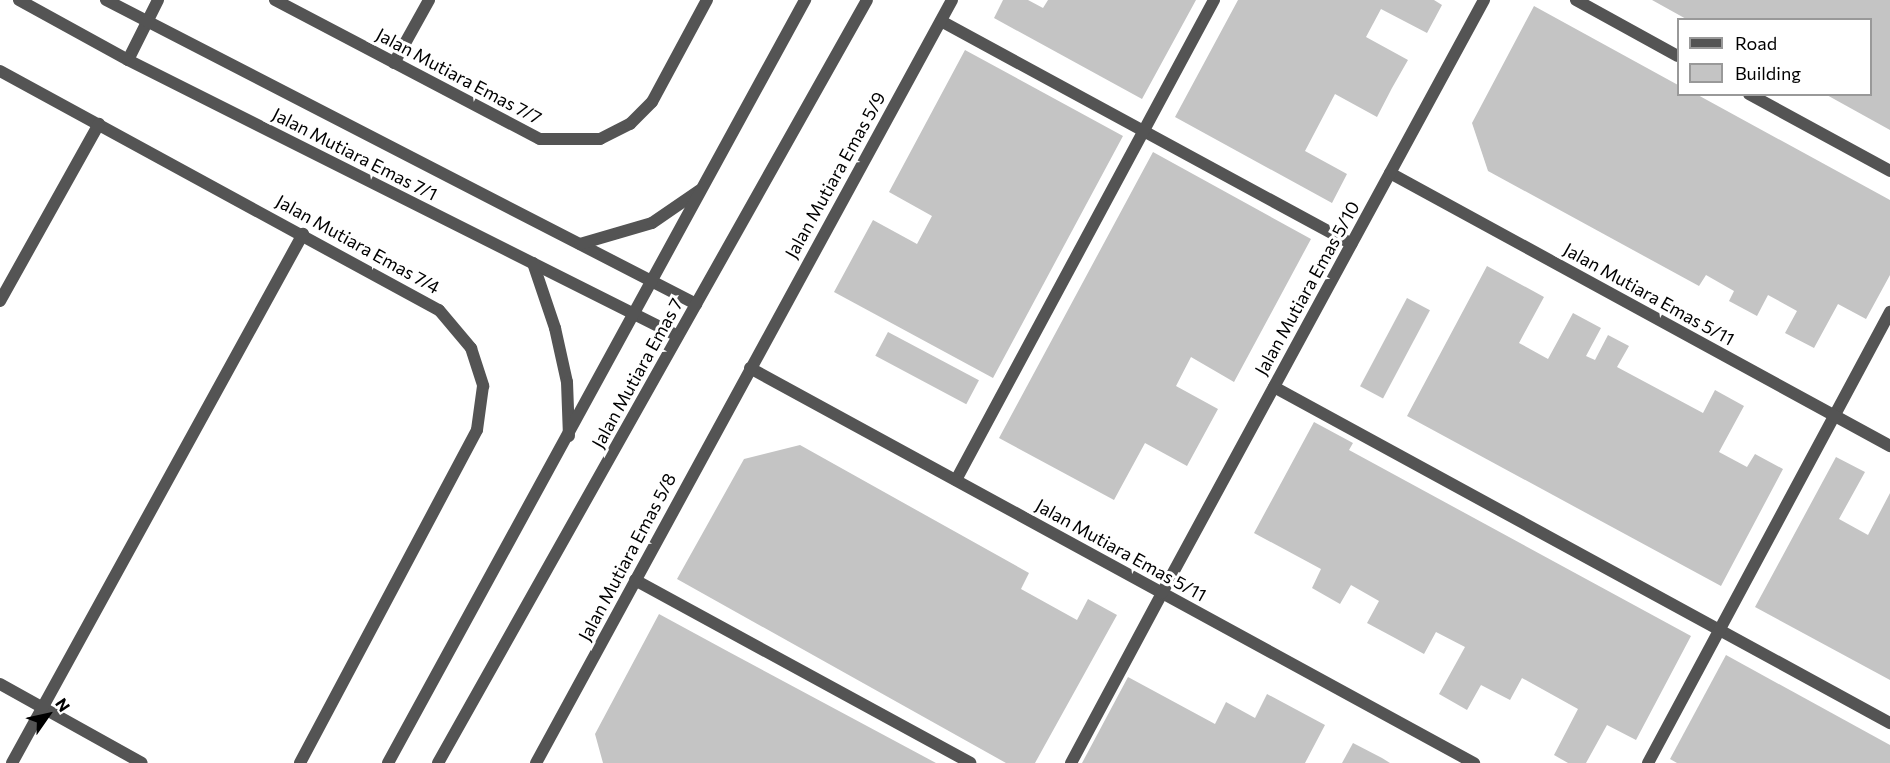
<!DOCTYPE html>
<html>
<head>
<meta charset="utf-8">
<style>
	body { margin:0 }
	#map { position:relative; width:1890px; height:763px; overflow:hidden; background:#fff; font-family:Commissioner,sans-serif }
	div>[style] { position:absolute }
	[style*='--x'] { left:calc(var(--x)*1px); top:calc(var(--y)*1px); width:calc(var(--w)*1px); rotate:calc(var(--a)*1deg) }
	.building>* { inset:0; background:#c4c4c4; transform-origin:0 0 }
	.service>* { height:12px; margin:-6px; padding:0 6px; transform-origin:6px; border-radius:6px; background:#545454 }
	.minor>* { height:12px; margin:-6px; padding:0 6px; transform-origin:6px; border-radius:6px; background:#545454 }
	.tertiary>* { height:12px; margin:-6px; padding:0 6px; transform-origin:6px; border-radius:6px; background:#545454 }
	span { translate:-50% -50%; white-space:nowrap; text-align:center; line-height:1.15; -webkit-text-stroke:6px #fff; paint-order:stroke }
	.street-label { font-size:18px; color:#000 }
	.legend { position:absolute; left:1677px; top:18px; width:195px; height:78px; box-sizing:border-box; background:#fff; border:2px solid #999; margin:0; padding:8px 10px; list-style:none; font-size:18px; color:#000 }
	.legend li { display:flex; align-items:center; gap:12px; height:30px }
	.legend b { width:30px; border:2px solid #999 }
	.north { position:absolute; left:18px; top:685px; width:60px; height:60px; -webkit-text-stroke:4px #fff; paint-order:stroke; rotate:56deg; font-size:16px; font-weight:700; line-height:24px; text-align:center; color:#000 }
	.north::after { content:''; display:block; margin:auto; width:21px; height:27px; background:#000; clip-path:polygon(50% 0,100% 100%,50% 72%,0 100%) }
</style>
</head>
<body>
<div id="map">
	<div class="building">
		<i style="clip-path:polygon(1003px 0,1028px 0,1043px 8px,1048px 0,1196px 0,1142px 99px,994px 18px)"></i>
		<i style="clip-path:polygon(1238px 0,1434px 0,1442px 5px,1427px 33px,1381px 9px,1366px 37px,1408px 60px,1392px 88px,1377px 117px,1335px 94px,1305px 151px,1347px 174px,1332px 203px,1175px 117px)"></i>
		<i style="clip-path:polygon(1652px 0,1890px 0,1890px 130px,1825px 94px,1870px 94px,1870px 20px,1688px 20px)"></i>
		<i style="clip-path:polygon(1534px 6px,1678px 85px,1678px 94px,1696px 94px,1890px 200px,1890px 275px,1866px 319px,1838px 304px,1814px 348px,1785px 333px,1797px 311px,1768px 295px,1757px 316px,1729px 301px,1734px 291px,1706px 275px,1699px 286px,1488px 171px,1472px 123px)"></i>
		<i style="clip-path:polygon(965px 50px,1123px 136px,993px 378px,834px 292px,873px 220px,917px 244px,932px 216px,889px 192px)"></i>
		<i style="clip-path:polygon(1153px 152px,1311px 239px,1234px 382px,1191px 357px,1176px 386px,1218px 409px,1187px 466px,1145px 443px,1114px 500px,999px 438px)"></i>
		<i style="clip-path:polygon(1487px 266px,1544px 297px,1519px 343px,1548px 359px,1573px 313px,1601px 328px,1586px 356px,1595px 360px,1608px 335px,1629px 346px,1617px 367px,1703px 413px,1715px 390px,1744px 406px,1719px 452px,1747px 467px,1755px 454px,1783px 469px,1721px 586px,1407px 416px)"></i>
		<i style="left:1407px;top:298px;width:26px;height:100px;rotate:28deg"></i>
		<i style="left:888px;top:332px;width:103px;height:27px;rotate:28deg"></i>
		<i style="clip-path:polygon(1314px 422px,1353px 443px,1349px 450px,1691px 636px,1636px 740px,1607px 725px,1586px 763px,1568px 763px,1554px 755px,1578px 709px,1522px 678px,1510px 700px,1481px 685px,1467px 710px,1439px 694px,1465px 647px,1436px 632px,1424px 654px,1395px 638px,1367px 623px,1379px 601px,1351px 585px,1340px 604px,1312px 588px,1321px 569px,1254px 533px)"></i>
		<i style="clip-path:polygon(800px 445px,1029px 573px,1021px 589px,1077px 620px,1088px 599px,1117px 615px,1035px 763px,1006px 763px,677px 579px,744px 459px)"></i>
		<i style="clip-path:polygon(1836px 457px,1865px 472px,1839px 519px,1868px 535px,1890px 493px,1890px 680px,1755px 607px)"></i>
		<i style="clip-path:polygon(659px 614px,729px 652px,936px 763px,603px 763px,595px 734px)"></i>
		<i style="clip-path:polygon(1726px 655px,1890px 745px,1890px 763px,1677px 763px,1670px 759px)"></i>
		<i style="clip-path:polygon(1128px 677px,1215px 724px,1226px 702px,1255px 718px,1267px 694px,1325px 725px,1305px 763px,1082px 763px)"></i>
		<i style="clip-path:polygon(1353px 743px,1382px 758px,1390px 763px,1342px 763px)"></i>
	</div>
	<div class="service">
		<i style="--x:1576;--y:0;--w:116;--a:28.8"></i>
		<i style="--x:941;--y:21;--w:467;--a:28.5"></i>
		<i style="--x:394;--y:63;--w:72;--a:-60.9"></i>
		<i style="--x:1749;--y:94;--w:161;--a:28.6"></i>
		<i style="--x:1274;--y:387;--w:702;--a:28.61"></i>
		<i style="--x:956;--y:480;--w:545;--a:-61.74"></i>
		<i style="--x:635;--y:580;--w:382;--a:28.6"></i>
		<i style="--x:0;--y:684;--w:162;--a:29.1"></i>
		<i style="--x:12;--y:763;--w:604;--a:-61.19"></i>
		<i style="--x:1071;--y:763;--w:193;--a:-61.8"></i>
		<i style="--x:1648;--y:763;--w:512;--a:-61.78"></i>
	</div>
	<div class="minor">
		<i style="--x:275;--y:0;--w:299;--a:27.7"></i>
		<i style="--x:540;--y:139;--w:60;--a:0"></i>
		<i style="--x:600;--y:139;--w:34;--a:-27"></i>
		<i style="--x:630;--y:124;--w:31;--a:-45"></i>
		<i style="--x:652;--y:102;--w:116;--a:-61.7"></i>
		<i style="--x:128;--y:60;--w:67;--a:-63.4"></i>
		<i style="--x:0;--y:71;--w:500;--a:28.6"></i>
		<i style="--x:439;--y:310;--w:50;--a:49.9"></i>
		<i style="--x:471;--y:348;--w:40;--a:72"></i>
		<i style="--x:483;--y:386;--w:44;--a:97.8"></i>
		<i style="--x:477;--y:430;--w:377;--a:118"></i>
		<i style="--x:1390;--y:173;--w:570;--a:28.63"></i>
		<i style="--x:0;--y:301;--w:203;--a:-60.8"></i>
		<i style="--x:750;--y:368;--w:825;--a:28.62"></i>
		<i style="--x:1162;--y:593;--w:675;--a:-61.5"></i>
		<i style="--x:536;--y:763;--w:869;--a:-61.4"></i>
	</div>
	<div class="tertiary">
		<i style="--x:19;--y:0;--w:124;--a:28.8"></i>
		<i style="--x:128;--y:60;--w:615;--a:26.65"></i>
		<i style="--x:106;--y:0;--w:664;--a:27.26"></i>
		<i style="--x:580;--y:244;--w:75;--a:-16.3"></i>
		<i style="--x:652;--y:223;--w:58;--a:-34.5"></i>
		<i style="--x:533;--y:263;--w:69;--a:71.3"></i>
		<i style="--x:555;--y:328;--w:55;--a:77.5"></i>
		<i style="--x:567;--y:382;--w:54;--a:87.9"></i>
		<i style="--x:388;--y:763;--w:870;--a:-61.34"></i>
		<i style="--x:438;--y:763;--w:875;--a:-60.65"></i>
	</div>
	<div class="street-label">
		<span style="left:459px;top:76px;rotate:28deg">Jalan Mutiara Emas 7/7</span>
		<span style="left:355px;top:154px;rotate:27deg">Jalan Mutiara Emas 7/1</span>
		<span style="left:835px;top:175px;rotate:-61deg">Jalan Mutiara Emas 5/9</span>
		<span style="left:358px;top:244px;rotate:29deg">Jalan Mutiara Emas 7/4</span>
		<span style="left:1307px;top:288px;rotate:-61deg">Jalan Mutiara Emas 5/10</span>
		<span style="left:1649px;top:294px;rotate:29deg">Jalan Mutiara Emas 5/11</span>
		<span style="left:637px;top:373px;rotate:-61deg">Jalan Mutiara Emas 7</span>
		<span style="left:1121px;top:550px;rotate:29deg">Jalan Mutiara Emas 5/11</span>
		<span style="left:627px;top:557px;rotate:-62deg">Jalan Mutiara Emas 5/8</span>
	</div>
	<ul class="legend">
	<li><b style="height:8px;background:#545454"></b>Road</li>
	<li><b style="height:16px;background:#c4c4c4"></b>Building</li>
	</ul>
	<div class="north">N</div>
</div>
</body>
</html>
